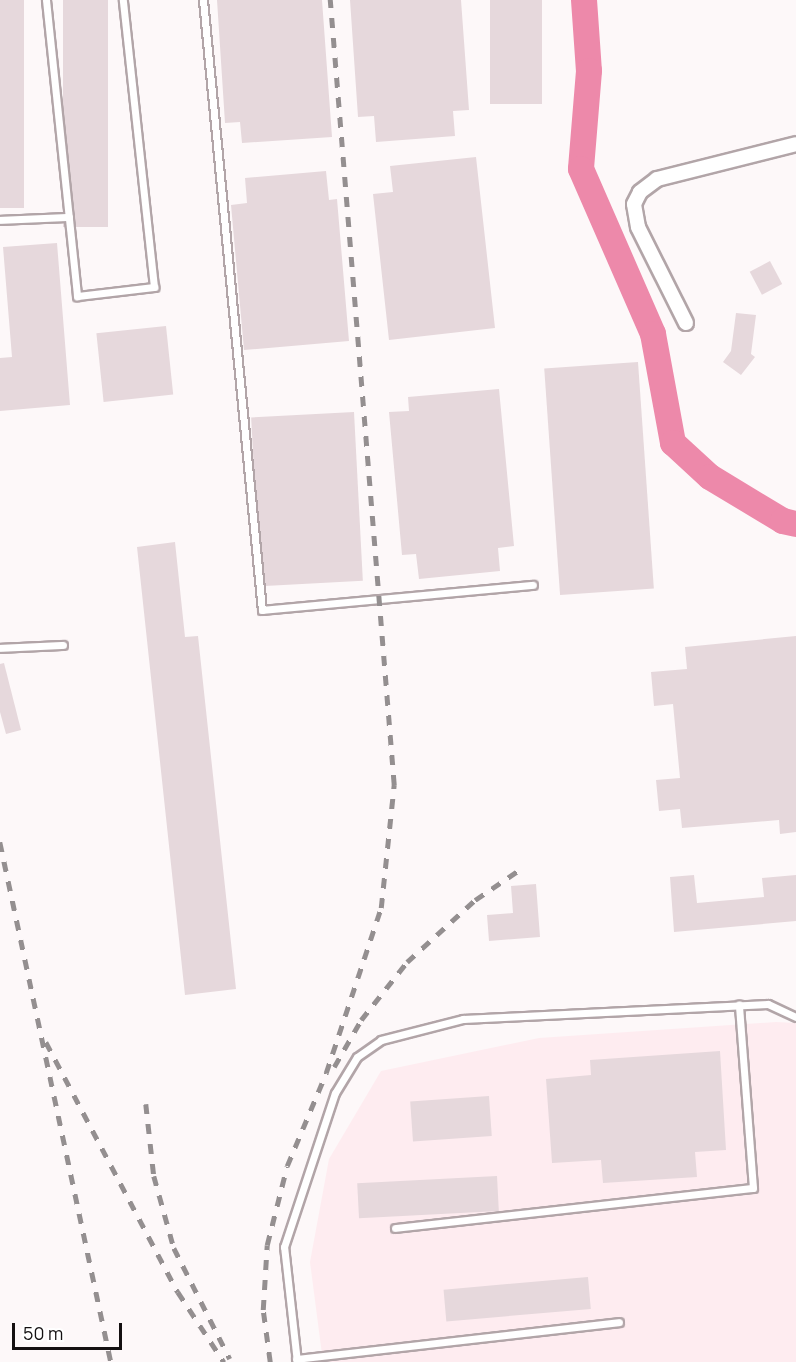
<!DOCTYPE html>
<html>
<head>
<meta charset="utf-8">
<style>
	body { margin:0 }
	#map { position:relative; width:796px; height:1362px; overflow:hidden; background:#fdf8f9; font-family:Manrope,sans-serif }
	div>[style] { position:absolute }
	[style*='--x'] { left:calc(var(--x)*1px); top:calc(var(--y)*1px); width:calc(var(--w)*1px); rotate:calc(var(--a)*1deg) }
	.built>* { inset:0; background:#feecf0 }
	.river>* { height:26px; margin:-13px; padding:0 13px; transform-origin:13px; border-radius:13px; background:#ed89aa }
	.building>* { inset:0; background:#e6d8dc; transform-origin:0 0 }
	.roads { filter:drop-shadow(2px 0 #b2a5a8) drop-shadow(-2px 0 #b2a5a8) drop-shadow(0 2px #b2a5a8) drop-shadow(0 -2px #b2a5a8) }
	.service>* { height:7px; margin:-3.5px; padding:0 3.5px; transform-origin:3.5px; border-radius:3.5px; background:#fff }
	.minor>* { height:14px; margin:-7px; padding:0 7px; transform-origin:7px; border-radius:7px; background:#fff }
	.rail>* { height:4.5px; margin-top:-2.25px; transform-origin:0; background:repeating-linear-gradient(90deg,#948f90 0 10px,transparent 0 20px) }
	span { translate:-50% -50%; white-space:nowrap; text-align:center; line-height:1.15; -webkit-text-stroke:5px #fff; paint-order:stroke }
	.scale { position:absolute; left:12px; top:1323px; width:110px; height:27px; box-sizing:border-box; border:3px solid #141011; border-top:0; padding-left:8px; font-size:18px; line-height:21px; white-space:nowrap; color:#141011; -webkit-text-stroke:4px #fff; paint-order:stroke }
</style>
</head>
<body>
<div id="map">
	<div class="built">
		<i style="clip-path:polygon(776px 1022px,796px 1023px,796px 1362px,323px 1362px,310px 1262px,329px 1159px,381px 1071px,539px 1038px)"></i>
	</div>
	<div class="river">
		<i style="--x:584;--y:0;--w:71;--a:86"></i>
		<i style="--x:589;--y:71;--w:98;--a:94.7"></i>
		<i style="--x:581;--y:169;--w:180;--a:66.4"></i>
		<i style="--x:653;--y:334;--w:111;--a:79.6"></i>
		<i style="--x:673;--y:443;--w:50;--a:42.6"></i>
		<i style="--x:710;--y:477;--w:85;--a:31.1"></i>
		<i style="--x:783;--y:521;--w:13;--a:13"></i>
	</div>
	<div class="building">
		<i style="left:0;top:0;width:24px;height:208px"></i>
		<i style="left:63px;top:0;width:45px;height:227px"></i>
		<i style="clip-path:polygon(217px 0,322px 0,332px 137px,242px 143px,240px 122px,225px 123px)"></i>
		<i style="clip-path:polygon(350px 0,461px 0,469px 110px,453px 111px,455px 136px,376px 142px,374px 116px,358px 117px)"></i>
		<i style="left:490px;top:0;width:52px;height:104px"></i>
		<i style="clip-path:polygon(476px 157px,495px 328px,389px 340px,373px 194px,393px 192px,390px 166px)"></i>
		<i style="clip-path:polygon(326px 171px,329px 200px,337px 199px,349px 341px,244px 350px,231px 205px,247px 203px,245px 178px)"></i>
		<i style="clip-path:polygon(57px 243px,70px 405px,0 411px,0 358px,12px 357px,3px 247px)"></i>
		<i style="left:770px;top:261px;width:26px;height:23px;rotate:62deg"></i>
		<i style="clip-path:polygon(736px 313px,756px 315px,751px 354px,755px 357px,741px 375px,723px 362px,731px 351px)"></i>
		<i style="left:166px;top:326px;width:69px;height:70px;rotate:84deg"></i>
		<i style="left:638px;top:362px;width:227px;height:94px;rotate:86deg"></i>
		<i style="clip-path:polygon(499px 389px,514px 546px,498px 548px,500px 571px,419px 579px,416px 554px,402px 555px,389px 412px,409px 411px,408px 397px)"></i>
		<i style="left:354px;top:412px;width:169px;height:103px;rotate:87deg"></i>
		<i style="clip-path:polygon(175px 542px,185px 637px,198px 636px,236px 989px,185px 995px,137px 547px)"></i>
		<i style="clip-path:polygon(796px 636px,796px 832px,780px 834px,779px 820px,682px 828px,680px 809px,659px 811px,656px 780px,680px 778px,673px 704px,654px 706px,651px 672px,687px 669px,685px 647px)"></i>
		<i style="clip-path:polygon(4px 663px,21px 730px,6px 734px,0 712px,0 664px)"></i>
		<i style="clip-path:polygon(694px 875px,697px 903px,764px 897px,762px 878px,796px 875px,796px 921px,674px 932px,670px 877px)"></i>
		<i style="clip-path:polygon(536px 884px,540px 937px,489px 941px,487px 915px,513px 913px,511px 886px)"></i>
		<i style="clip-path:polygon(720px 1051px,726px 1150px,695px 1152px,697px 1177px,603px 1183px,601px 1160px,552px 1163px,546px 1079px,591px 1075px,590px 1060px)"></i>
		<i style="left:489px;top:1096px;width:40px;height:79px;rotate:86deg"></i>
		<i style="left:497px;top:1176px;width:35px;height:140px;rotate:87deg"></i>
		<i style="left:588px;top:1277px;width:32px;height:145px;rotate:85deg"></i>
	</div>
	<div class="roads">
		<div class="service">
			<i style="--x:46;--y:0;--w:298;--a:84"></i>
			<i style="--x:77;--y:296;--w:78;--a:-6.7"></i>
			<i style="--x:154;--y:287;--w:289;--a:-96.2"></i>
			<i style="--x:203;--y:0;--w:613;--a:84.48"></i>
			<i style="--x:262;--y:610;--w:272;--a:-5.3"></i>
			<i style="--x:0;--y:220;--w:69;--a:-2.5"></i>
			<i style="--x:0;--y:648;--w:63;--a:-2.7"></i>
			<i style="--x:395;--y:1228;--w:360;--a:-6.4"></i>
			<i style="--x:753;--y:1188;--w:184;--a:-94.4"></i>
			<i style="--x:296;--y:1359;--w:325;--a:-6.5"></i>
			<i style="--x:297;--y:1362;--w:116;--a:-96.4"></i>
			<i style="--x:284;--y:1247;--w:162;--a:-71.7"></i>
			<i style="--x:335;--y:1093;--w:42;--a:-58.6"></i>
			<i style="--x:357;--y:1057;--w:29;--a:-35"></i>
			<i style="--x:381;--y:1040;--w:85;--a:-14.4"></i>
			<i style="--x:463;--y:1019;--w:305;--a:-2.8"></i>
			<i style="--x:768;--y:1004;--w:31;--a:25"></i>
		</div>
		<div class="minor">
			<i style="--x:686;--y:323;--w:107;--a:-116.6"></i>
			<i style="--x:638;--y:227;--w:23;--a:-100"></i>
			<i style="--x:634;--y:204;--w:13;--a:-63"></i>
			<i style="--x:640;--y:192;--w:21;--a:-37"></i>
			<i style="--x:657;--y:179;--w:143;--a:-14.1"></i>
		</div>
	</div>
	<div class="rail">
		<i style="--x:0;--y:842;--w:532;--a:77.95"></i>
		<i style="--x:46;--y:1042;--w:283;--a:62.2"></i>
		<i style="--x:178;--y:1292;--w:84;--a:56.7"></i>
		<i style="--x:334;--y:1067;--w:54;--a:-60.1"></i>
		<i style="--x:361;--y:1020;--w:74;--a:-51.6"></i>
		<i style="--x:407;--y:962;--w:92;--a:-42.4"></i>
		<i style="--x:475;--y:900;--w:57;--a:-34.2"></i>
		<i style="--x:146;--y:1104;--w:72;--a:83.7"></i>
		<i style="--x:154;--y:1176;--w:75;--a:74.5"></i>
		<i style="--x:174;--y:1248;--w:124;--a:63.2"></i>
		<i style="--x:270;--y:1362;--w:52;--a:-97.7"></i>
		<i style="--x:263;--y:1310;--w:65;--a:-86.5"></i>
		<i style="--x:267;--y:1245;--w:81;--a:-75.8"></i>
		<i style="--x:287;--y:1166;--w:101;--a:-67.2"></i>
		<i style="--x:326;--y:1073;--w:174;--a:-71.6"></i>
		<i style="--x:381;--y:908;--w:124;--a:-84"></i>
		<i style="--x:394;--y:785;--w:788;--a:-94.66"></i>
	</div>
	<div class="scale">50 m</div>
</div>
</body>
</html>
